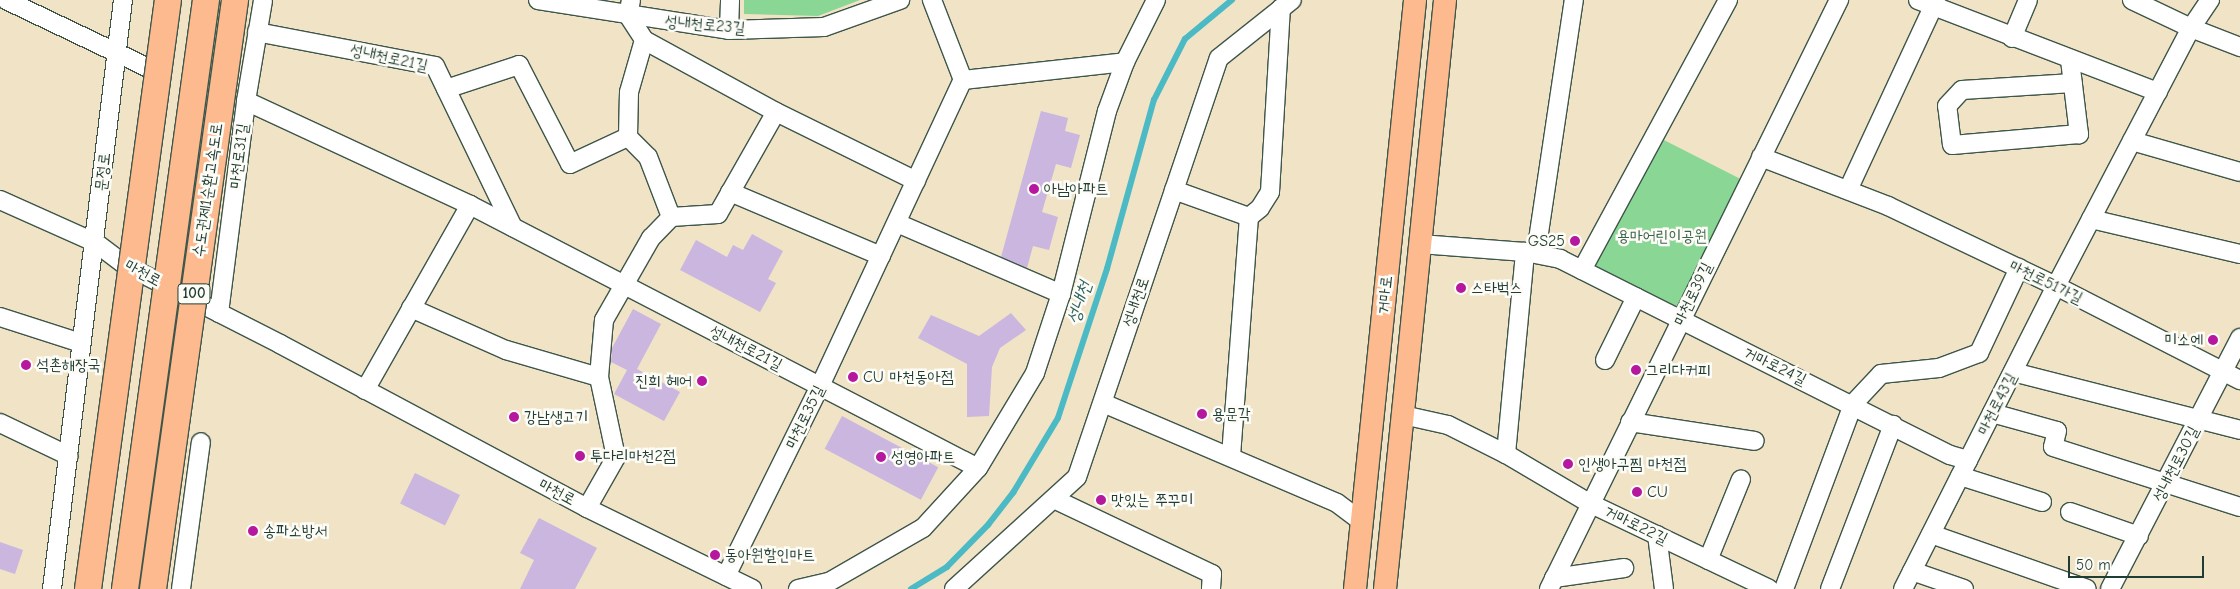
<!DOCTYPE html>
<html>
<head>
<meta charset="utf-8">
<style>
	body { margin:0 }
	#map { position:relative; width:2240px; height:589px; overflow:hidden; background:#f1e3c6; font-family:"Comic Neue","Poor Story",sans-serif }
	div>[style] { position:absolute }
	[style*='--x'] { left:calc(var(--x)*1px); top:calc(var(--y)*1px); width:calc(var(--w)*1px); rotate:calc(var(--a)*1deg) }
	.green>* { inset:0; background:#8ad795; transform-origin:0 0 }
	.stream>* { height:5.5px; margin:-2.75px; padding:0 2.75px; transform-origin:2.75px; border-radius:2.75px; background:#4cbac4 }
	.building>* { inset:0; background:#cab6df; transform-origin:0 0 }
	.roads { filter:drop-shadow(1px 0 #3e564a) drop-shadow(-1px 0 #3e564a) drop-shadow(0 1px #3e564a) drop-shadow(0 -1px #3e564a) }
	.minor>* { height:18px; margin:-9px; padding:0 9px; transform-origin:9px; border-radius:9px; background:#fff }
	.major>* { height:22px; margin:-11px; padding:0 11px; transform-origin:11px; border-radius:11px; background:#fcba8e }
	.bridges { filter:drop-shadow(1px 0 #3e564a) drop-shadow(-1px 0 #3e564a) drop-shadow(0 1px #3e564a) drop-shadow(0 -1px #3e564a) }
	.highway-bridge>* { height:26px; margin:-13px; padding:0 13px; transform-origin:13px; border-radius:13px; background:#fcba8e }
	.dots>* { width:14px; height:14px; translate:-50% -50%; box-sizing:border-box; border:2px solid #fdfcf7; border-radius:50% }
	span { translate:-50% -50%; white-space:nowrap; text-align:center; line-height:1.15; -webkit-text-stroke:5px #fdfcf7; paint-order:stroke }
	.shield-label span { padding:1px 4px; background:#fdfcf7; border:1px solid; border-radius:4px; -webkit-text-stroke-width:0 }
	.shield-label { font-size:15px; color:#1f3d34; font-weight:700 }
	.street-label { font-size:16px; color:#1f3d34 }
	.poi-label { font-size:16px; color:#1f3d34 }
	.left { translate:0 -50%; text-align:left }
	.right { translate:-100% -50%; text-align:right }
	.park-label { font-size:16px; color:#3a644c }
	.water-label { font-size:18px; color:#2c625f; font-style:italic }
	.scale { position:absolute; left:2068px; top:556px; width:136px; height:22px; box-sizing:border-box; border:2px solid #1f3d34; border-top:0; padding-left:6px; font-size:15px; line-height:18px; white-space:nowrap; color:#1f3d34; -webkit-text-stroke:4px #fdfcf7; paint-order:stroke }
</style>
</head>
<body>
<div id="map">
	<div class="green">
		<i style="clip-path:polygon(744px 0,860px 0,818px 16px,744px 14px)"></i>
		<i style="left:1660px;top:138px;width:96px;height:146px;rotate:27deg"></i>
	</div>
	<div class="stream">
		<i style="--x:911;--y:589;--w:42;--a:-31.4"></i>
		<i style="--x:947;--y:567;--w:59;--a:-45.7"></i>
		<i style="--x:988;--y:525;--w:41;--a:-52"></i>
		<i style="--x:1013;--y:493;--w:87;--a:-59"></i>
		<i style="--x:1058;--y:418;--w:157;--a:-71.8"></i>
		<i style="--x:1107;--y:269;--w:175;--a:-74.5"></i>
		<i style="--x:1154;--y:100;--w:68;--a:-63.1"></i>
		<i style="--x:1185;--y:39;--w:61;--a:-39.7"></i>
	</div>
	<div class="building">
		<i style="clip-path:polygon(1041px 111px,1068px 118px,1065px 131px,1080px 135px,1071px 168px,1056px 164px,1042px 212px,1058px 217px,1049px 250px,1033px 246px,1027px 268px,1001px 257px)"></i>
		<i style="clip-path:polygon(752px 234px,783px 251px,768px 279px,776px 283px,760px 312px,680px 270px,696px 240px,727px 257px,733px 245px,743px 250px)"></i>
		<i style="clip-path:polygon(633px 309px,661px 324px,637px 369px,680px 392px,664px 421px,614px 394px,627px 370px,611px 362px,612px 348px)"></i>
		<i style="clip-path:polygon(1011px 313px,1026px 330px,1000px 348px,992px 367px,989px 416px,967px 417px,967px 364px,918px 338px,931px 315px,979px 336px)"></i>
		<i style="left:842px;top:416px;width:109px;height:37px;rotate:28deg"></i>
		<i style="left:415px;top:473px;width:50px;height:34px;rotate:26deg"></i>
		<i style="clip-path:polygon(539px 518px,597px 548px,575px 589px,520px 589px,534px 560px,520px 553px)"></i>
		<i style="clip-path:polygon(0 542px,23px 550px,15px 574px,0 569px)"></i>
	</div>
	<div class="roads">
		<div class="minor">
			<i style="--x:6;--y:0;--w:163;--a:25.5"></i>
			<i style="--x:538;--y:0;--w:193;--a:8.9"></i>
			<i style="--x:729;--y:30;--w:95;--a:-1.8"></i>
			<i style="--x:824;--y:27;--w:81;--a:-19.6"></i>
			<i style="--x:631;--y:0;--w:15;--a:101"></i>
			<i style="--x:628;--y:15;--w:30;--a:57"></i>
			<i style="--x:644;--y:40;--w:150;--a:28.6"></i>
			<i style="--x:776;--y:112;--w:156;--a:26.2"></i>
			<i style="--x:1918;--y:0;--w:257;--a:21"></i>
			<i style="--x:2132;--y:0;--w:65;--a:25.4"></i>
			<i style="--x:2191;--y:28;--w:53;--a:21.2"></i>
			<i style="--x:729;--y:30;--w:30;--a:-88"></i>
			<i style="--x:257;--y:32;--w:181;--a:10.8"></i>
			<i style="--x:435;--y:66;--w:179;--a:64.2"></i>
			<i style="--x:2012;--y:38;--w:41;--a:-67.2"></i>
			<i style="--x:644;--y:40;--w:54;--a:106.1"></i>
			<i style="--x:629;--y:92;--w:45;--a:91.3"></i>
			<i style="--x:628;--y:137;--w:28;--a:45"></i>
			<i style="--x:648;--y:157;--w:64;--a:69"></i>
			<i style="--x:2070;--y:60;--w:75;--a:83.1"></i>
			<i style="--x:2079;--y:134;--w:127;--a:175"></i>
			<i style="--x:1952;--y:145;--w:39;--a:-97"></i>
			<i style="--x:1947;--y:106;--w:22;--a:-47"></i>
			<i style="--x:1962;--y:90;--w:111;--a:-3.6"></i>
			<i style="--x:963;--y:80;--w:163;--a:-6.3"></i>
			<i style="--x:446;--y:89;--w:77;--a:-18.2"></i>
			<i style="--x:519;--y:65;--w:111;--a:62.7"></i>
			<i style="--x:570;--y:164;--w:64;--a:-25"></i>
			<i style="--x:246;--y:101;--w:247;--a:24.9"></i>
			<i style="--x:470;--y:205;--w:572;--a:27.37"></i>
			<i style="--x:2132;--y:141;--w:112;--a:16"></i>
			<i style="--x:1761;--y:157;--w:136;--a:21.1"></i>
			<i style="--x:1888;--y:206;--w:186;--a:25.5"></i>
			<i style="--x:2056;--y:286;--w:207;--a:27.1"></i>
			<i style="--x:1174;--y:190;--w:80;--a:19.8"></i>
			<i style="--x:1848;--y:190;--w:209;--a:-65.1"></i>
			<i style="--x:730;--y:192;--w:164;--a:23"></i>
			<i style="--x:0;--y:200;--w:105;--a:24.1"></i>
			<i style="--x:96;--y:243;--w:39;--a:37"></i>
			<i style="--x:127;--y:266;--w:172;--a:27"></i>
			<i style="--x:280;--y:344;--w:348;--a:28.1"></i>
			<i style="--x:587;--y:508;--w:184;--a:26.1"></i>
			<i style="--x:2091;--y:219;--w:153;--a:13.2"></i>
			<i style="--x:897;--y:223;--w:179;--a:23.4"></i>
			<i style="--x:1420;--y:244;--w:105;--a:4.4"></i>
			<i style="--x:1525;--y:252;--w:36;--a:11"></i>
			<i style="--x:1560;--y:259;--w:436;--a:26.7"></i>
			<i style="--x:1950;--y:455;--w:19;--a:16"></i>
			<i style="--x:1536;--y:253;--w:256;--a:-81.5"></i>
			<i style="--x:1582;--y:270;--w:307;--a:-61.6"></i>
			<i style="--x:411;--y:308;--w:104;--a:23.9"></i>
			<i style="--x:506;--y:350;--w:97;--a:16.2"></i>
			<i style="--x:219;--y:313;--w:214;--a:-82.7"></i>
			<i style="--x:246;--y:101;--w:102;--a:-80.4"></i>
			<i style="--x:0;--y:317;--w:85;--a:17.8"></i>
			<i style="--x:1605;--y:360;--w:70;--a:-63.8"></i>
			<i style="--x:2013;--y:372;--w:234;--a:14.3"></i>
			<i style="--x:365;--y:390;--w:213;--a:-60.4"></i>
			<i style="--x:1103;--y:403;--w:254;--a:23.1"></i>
			<i style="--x:1337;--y:503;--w:30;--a:37"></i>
			<i style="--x:1992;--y:413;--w:67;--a:15.5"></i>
			<i style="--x:2057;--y:431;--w:16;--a:104"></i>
			<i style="--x:2053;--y:447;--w:196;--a:17.8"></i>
			<i style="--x:1403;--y:415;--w:46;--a:12.5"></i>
			<i style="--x:1448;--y:425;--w:65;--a:26.6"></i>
			<i style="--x:1506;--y:454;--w:96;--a:30.6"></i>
			<i style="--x:1589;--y:503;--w:199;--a:25.5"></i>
			<i style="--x:1630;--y:422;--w:126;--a:8.6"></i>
			<i style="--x:0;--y:423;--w:76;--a:25.6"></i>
			<i style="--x:1506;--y:454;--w:203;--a:-84.6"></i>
			<i style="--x:1231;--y:456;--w:240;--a:-85.7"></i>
			<i style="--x:1249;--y:217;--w:14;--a:-39"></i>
			<i style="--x:1260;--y:208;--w:19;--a:-58"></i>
			<i style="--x:1270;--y:192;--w:184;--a:-86.6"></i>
			<i style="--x:1960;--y:476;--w:86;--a:17.6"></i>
			<i style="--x:1054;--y:499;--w:175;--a:25.4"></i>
			<i style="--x:1212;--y:574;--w:15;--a:94"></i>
			<i style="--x:587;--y:508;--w:59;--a:-60.4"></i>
			<i style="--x:616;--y:457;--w:82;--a:-102"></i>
			<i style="--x:599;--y:377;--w:57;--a:-85"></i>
			<i style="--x:604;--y:320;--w:95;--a:-60.2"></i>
			<i style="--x:651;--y:238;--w:29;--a:-46"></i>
			<i style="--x:671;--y:217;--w:47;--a:-3.7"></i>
			<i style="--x:718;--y:214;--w:117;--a:-60.4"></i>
			<i style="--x:2070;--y:512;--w:73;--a:19.2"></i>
			<i style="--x:1931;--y:534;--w:165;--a:19.4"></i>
			<i style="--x:1657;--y:535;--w:54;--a:82.6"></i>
			<i style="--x:1708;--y:560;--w:87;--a:-67.8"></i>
			<i style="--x:1912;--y:571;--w:55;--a:19.1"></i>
			<i style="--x:726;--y:576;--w:212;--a:-63.7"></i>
			<i style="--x:820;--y:386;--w:338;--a:-65"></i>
			<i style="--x:963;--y:80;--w:86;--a:-111.2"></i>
			<i style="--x:1554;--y:578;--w:71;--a:-8.1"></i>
			<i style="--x:52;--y:589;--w:593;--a:-83.13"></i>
			<i style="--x:181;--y:589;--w:148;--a:-82.3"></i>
			<i style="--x:798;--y:589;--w:32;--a:-13"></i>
			<i style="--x:829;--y:582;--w:108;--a:-29.9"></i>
			<i style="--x:923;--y:528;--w:81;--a:-47.5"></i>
			<i style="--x:978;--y:468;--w:111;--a:-59"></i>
			<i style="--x:1035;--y:373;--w:83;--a:-71.8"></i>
			<i style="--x:1061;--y:294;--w:189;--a:-75.9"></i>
			<i style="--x:1107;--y:111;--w:52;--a:-69.8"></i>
			<i style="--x:1125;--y:62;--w:69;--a:-63.4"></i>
			<i style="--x:954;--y:589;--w:166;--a:-42.3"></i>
			<i style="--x:1077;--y:477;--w:442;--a:-71.3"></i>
			<i style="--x:1219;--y:58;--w:93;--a:-38.5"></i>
			<i style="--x:1549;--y:589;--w:657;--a:-63.79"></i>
			<i style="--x:1784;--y:589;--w:197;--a:-69.5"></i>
			<i style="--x:1853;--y:404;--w:41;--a:-47"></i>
			<i style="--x:1881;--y:374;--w:58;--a:-5.9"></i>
			<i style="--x:1939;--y:368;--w:43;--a:-20.6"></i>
			<i style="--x:1979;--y:353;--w:94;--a:-64.8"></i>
			<i style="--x:1830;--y:589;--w:176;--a:-69"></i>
			<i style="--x:1903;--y:589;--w:339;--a:-63.2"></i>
			<i style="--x:2056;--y:286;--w:291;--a:-62.4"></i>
			<i style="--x:2191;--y:28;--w:34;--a:-56"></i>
			<i style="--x:2110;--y:589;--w:283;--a:-62.6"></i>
		</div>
		<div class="major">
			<i style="--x:1355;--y:589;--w:592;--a:-84.18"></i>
			<i style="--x:1385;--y:589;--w:592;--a:-84.18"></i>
		</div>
	</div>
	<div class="bridges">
		<div class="highway-bridge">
			<i style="--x:88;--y:589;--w:594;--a:-82.27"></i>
			<i style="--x:125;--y:589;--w:595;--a:-82.17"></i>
			<i style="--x:153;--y:589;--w:595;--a:-82.07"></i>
		</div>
	</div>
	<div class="dots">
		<i style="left:1034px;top:189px;background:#b5179e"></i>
		<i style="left:1575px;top:241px;background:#b5179e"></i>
		<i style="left:1461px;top:288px;background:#b5179e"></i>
		<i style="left:2213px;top:340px;background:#b5179e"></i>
		<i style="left:26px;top:365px;background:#b5179e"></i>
		<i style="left:1636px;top:370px;background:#b5179e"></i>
		<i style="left:853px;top:377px;background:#b5179e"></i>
		<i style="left:702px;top:381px;background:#b5179e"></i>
		<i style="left:1202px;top:414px;background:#b5179e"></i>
		<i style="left:514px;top:417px;background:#b5179e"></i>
		<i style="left:580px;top:456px;background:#b5179e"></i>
		<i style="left:881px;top:457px;background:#b5179e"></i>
		<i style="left:1568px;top:464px;background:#b5179e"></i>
		<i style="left:1637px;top:492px;background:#b5179e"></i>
		<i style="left:1101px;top:500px;background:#b5179e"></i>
		<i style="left:253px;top:531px;background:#b5179e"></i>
		<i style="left:715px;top:555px;background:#b5179e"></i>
	</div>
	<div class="shield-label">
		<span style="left:194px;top:294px">100</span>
	</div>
	<div class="street-label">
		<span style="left:705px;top:25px;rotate:5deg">성내천로23길</span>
		<span style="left:389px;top:58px;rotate:12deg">성내천로21길</span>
		<span style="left:239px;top:156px;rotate:-83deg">마천로31길</span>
		<span style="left:103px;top:172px;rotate:-84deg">문정로</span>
		<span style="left:208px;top:190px;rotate:-82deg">수도권제1순환고속도로</span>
		<span style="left:143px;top:273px;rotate:29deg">마천로</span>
		<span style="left:2046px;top:282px;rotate:26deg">마천로51가길</span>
		<span style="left:1693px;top:294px;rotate:-64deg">마천로39길</span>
		<span style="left:1385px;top:295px;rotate:-84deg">거마로</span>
		<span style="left:1136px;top:302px;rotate:-71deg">성내천로</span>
		<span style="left:746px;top:348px;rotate:27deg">성내천로21길</span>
		<span style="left:1775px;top:366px;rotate:26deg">거마로24길</span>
		<span style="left:1997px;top:404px;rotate:-63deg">마천로43길</span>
		<span style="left:805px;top:417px;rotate:-64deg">마천로35길</span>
		<span style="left:2176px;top:464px;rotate:-63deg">성내천로30길</span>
		<span style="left:557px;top:492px;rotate:28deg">마천로</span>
		<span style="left:1636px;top:525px;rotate:26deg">거마로22길</span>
	</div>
	<div class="poi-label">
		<span class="left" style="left:1044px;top:189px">아남아파트</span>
		<span class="right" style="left:1565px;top:241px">GS25</span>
		<span class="left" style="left:1471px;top:288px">스타벅스</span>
		<span class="right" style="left:2203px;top:340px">미소에</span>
		<span class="left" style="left:36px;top:365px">석촌해장국</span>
		<span class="left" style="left:1646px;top:370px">그리다커피</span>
		<span class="left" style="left:863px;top:377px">CU 마천동아점</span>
		<span class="right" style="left:692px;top:381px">진희 헤어</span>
		<span class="left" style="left:1212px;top:414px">용문각</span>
		<span class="left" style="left:524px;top:417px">강남생고기</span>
		<span class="left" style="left:590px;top:456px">투다리마천2점</span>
		<span class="left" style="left:891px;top:457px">성영아파트</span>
		<span class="left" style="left:1578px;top:464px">인생아구찜 마천점</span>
		<span class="left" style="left:1647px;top:492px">CU</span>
		<span class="left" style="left:1111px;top:500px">맛있는 쭈꾸미</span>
		<span class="left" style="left:263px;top:531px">송파소방서</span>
		<span class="left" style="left:725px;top:555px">동아원할인마트</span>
	</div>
	<div class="park-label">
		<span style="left:1662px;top:236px">용마어린이공원</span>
	</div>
	<div class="water-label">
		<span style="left:1080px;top:303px;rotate:-72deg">성내천</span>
	</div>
	<div class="scale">50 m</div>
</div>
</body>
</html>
